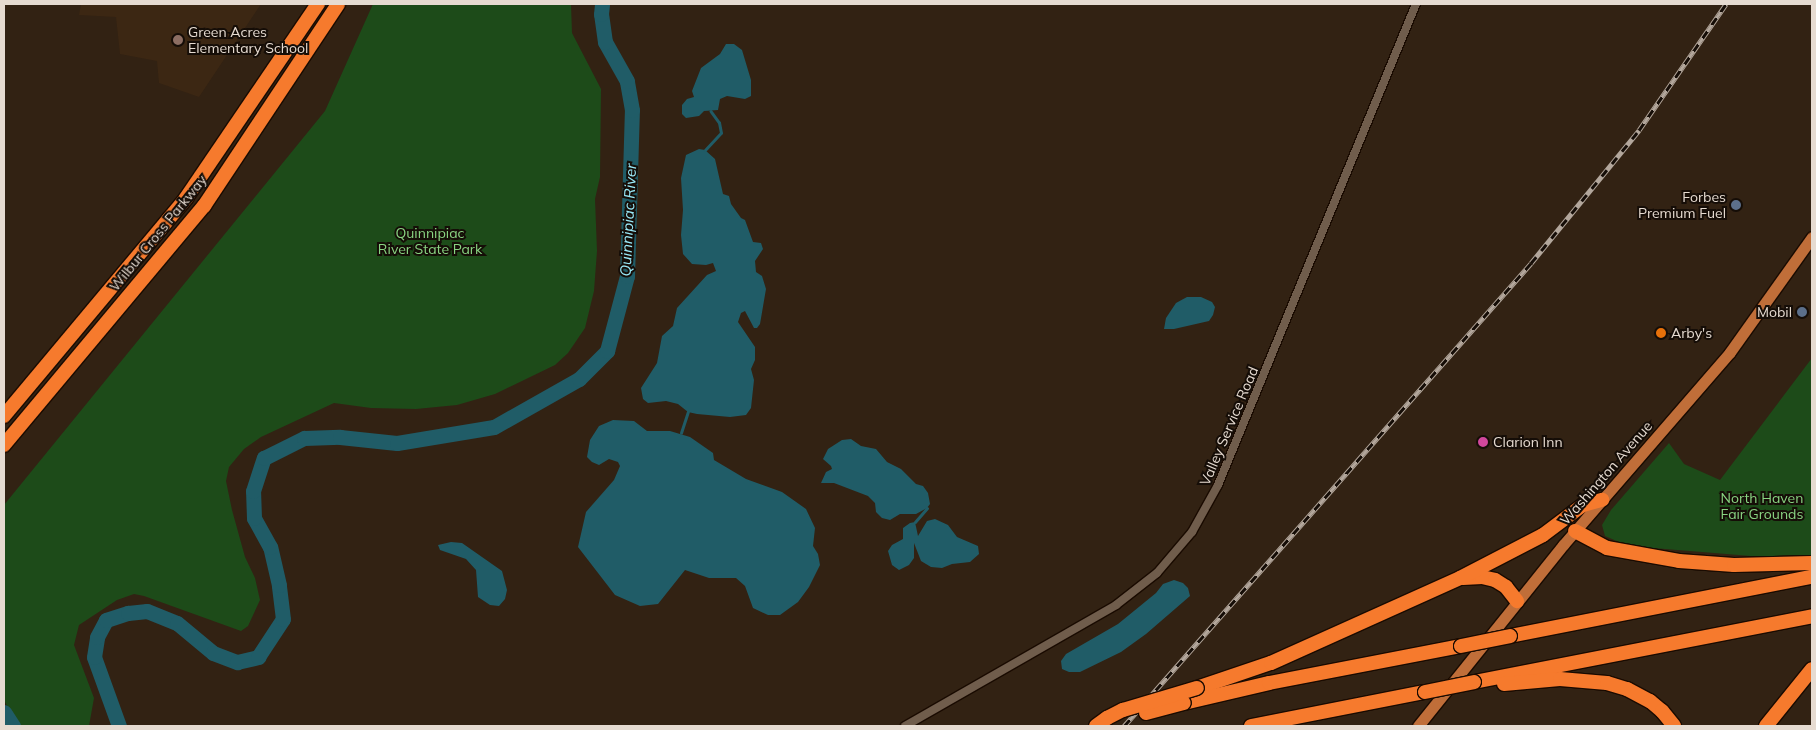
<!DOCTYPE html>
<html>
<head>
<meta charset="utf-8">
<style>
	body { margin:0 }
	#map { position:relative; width:1816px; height:730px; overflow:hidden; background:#322213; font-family:Mulish,sans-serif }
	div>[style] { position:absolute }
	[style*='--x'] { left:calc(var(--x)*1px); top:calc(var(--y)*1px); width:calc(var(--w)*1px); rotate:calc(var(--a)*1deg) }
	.built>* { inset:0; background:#3c2713 }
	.green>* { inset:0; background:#1d4b19 }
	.water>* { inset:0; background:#205c67 }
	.stream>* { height:2.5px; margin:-1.25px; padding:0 1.25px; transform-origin:1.25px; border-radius:1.25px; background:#205c67 }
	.river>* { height:15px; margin:-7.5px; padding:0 7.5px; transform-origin:7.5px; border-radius:7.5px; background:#205c67 }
	.roads { filter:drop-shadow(1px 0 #1a0b01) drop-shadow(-1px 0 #1a0b01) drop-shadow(0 1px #1a0b01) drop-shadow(0 -1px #1a0b01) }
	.minor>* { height:8px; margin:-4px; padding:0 4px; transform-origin:4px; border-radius:4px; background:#705d4c }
	.primary>* { height:11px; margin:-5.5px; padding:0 5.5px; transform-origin:5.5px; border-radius:5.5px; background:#c06e39 }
	.motorway>* { height:14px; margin:-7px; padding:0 7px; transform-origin:7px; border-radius:7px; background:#f67a2d }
	.rail>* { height:4.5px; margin-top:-2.25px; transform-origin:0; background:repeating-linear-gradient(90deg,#150d07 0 8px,#b3a79c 0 16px); box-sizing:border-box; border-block:1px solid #b3a79c }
	.bridges { filter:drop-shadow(1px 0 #1a0b01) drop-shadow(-1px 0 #1a0b01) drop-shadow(0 1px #1a0b01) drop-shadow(0 -1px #1a0b01) }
	.motorway-bridge>* { height:14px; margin:-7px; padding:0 7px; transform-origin:7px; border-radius:7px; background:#f67a2d }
	.dots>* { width:14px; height:14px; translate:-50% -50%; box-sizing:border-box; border:2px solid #150d07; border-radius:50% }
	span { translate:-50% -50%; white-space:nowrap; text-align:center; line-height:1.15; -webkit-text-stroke:4px #150d07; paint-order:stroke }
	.poi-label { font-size:14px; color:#e6dbd1 }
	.left { translate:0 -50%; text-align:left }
	.right { translate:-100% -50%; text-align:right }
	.street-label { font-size:14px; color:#e6dbd1 }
	.park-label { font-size:14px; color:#89d482 }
	.water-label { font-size:15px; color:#9aeaf9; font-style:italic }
	.frame { position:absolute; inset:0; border:5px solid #e6dbd1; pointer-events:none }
</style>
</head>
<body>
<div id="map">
	<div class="built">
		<i style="clip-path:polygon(81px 4px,261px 4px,199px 97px,159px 83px,157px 61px,120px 54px,116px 17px,79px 15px)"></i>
	</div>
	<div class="green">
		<i style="clip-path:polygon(373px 4px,571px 4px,572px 33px,601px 89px,600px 177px,595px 199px,597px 251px,594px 291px,585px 328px,568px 353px,555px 365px,495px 394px,457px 405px,416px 409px,371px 408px,334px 403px,261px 437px,244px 449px,229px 467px,226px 481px,232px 510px,245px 557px,255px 578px,260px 600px,248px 626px,241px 631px,144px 596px,134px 594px,117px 600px,79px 625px,74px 645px,94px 698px,89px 726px,17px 726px,4px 700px,4px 505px,325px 111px)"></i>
		<i style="clip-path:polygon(1812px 358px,1812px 555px,1763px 557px,1653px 548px,1626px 545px,1605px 536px,1602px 525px,1611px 510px,1669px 443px,1684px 464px,1720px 480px)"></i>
	</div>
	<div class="water">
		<i style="clip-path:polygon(726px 44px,734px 44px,742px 50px,751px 80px,751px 96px,745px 99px,727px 96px,720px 99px,718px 110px,704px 111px,699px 116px,686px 118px,682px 114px,682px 105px,687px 99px,694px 97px,692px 91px,701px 68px,720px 54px)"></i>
		<i style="clip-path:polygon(699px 149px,705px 150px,715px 159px,723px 194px,729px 196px,731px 204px,741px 218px,745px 220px,753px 242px,761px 243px,763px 249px,755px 261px,756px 272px,762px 276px,766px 289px,760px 324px,757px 328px,754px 328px,745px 311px,741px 313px,738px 322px,755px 347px,755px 360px,751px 369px,754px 380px,751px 408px,746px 415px,730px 417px,697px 414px,688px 412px,678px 404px,666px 401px,648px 403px,643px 399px,641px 388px,657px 363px,662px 336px,673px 326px,677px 308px,707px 275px,716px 271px,713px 263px,706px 265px,692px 264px,683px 254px,681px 235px,683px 210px,681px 178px,686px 155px)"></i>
		<i style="clip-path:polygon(1187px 297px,1201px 297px,1212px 302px,1215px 307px,1213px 315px,1209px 321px,1174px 329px,1164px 329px,1166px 318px,1176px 303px)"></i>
		<i style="clip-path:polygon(613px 420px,634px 421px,647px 431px,670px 431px,690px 437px,713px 453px,714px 460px,746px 479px,782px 492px,806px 509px,815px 528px,813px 546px,818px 554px,820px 565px,809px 587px,798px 602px,780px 615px,768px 615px,753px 608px,745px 586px,736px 578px,709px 578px,685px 570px,658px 604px,640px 606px,615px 595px,578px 547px,586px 512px,614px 480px,620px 466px,618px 462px,609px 459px,599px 465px,592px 462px,587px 457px,590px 440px,599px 426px)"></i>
		<i style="clip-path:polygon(851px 439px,861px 446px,876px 449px,887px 462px,901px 469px,916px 484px,923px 486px,928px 493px,930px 504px,927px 508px,916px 514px,900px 514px,890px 520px,882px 518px,876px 512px,875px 503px,868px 496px,834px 483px,821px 483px,826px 472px,832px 469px,831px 466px,823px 459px,828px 449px,842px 440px)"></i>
		<i style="clip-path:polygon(935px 519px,948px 525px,957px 537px,978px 546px,979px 554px,970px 562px,952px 564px,942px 568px,931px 567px,921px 561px,914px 543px,914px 558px,909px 565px,899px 570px,892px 565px,888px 551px,892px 545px,903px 539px,903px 528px,910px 523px,915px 522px,918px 536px,927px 521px)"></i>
		<i style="clip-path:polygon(451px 542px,462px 543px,502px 571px,507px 590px,505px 599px,499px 606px,490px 605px,478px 597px,476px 570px,466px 559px,440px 550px,438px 545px)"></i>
		<i style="clip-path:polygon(1174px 580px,1183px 583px,1188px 588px,1190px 596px,1146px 634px,1121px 652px,1080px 672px,1069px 672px,1062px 669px,1061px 661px,1066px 654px,1118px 624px,1156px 593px,1163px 584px)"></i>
	</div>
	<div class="stream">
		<i style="--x:705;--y:150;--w:23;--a:-47"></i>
		<i style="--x:721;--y:133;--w:10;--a:-101"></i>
		<i style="--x:719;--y:123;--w:14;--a:-126"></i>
		<i style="--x:681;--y:433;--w:22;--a:-72"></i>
		<i style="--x:915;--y:522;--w:18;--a:-49"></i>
	</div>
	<div class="river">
		<i style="--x:4;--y:712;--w:17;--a:57"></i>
		<i style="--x:119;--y:726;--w:73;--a:-109.9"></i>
		<i style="--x:94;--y:657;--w:20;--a:-81"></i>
		<i style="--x:97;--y:637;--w:19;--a:-62"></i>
		<i style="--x:106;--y:620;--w:23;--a:-18"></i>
		<i style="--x:128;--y:613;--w:19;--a:-6"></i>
		<i style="--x:147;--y:611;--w:32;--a:22"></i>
		<i style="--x:177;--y:623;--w:47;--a:39.8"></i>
		<i style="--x:213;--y:653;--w:26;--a:21"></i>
		<i style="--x:237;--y:662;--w:22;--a:-13"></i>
		<i style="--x:258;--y:657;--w:45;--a:-56.7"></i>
		<i style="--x:283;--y:619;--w:34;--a:-97"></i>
		<i style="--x:279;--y:585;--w:39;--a:-103"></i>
		<i style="--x:270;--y:547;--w:33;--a:-119"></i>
		<i style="--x:254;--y:518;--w:27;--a:-92"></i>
		<i style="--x:253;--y:491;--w:35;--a:-72"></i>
		<i style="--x:264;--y:458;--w:45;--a:-26.6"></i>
		<i style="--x:304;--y:438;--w:36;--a:-2"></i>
		<i style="--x:340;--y:437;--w:57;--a:6"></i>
		<i style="--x:397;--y:443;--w:98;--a:-9.4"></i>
		<i style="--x:494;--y:427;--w:98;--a:-29.5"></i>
		<i style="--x:579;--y:379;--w:40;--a:-45"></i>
		<i style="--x:607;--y:351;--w:78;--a:-75.1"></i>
		<i style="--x:627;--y:276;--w:166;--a:-88.3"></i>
		<i style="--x:632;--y:110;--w:29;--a:-100"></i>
		<i style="--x:627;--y:81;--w:45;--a:-119.4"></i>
		<i style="--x:605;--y:42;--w:28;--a:-98"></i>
		<i style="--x:601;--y:14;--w:10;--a:-84"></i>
	</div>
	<div class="roads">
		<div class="minor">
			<i style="--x:905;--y:726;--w:243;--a:-29.8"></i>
			<i style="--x:1116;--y:605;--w:52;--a:-38"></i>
			<i style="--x:1157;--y:573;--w:54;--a:-49.5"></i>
			<i style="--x:1192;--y:532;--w:54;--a:-61"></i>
			<i style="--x:1218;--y:485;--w:520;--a:-67.63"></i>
		</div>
		<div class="primary">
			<i style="--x:1418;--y:726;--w:232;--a:-51.3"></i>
			<i style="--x:1563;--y:545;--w:255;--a:-49.1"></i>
			<i style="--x:1730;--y:352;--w:141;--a:-54.5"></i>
		</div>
		<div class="motorway">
			<i style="--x:4;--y:416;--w:284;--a:-50.1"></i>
			<i style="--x:186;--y:198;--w:235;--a:-55.8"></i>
			<i style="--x:4;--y:445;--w:312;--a:-50.1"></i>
			<i style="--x:204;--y:206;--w:242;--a:-56.4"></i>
			<i style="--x:1575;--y:531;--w:36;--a:28"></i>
			<i style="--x:1607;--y:548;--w:73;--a:10.2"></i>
			<i style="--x:1679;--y:561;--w:55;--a:4.2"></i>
			<i style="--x:1734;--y:565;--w:78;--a:-1.5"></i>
			<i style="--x:1463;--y:578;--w:19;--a:-3"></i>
			<i style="--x:1482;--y:577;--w:13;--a:13"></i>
			<i style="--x:1495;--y:580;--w:13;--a:32"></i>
			<i style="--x:1506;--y:587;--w:18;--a:52"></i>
			<i style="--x:1510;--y:636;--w:308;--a:-11.1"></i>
			<i style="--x:1474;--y:682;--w:344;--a:-11"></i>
			<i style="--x:1504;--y:684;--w:56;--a:-5.1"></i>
			<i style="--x:1560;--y:679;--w:47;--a:4.9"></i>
			<i style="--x:1607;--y:683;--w:21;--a:17"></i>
			<i style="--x:1627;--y:689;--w:26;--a:28"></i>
			<i style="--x:1650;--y:701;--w:16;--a:40"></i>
			<i style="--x:1662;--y:711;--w:19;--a:51"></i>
			<i style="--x:1197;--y:688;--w:78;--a:-18.7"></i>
			<i style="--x:1271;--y:663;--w:207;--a:-24.2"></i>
			<i style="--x:1460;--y:578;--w:93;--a:-27.4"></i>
			<i style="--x:1543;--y:535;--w:50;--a:-36.9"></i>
			<i style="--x:1583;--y:505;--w:20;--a:-15"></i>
			<i style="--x:1184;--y:703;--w:87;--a:-13.2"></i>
			<i style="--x:1269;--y:683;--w:196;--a:-10.9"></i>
			<i style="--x:1251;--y:726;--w:177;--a:-11.1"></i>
			<i style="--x:1766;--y:726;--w:73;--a:-51.1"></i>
		</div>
	</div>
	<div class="rail">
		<i style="--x:1124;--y:726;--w:616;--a:-48.68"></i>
		<i style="--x:1531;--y:263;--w:171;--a:-50.9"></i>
		<i style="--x:1639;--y:130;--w:153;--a:-55.4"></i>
	</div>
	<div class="bridges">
		<div class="motorway-bridge">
			<i style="--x:1461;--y:646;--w:50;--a:-11.5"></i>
			<i style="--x:1425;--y:692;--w:50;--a:-11.5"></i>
			<i style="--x:1146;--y:713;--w:39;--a:-15"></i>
			<i style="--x:1096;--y:726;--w:14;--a:-36"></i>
			<i style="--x:1107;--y:718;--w:18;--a:-27"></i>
			<i style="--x:1123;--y:710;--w:77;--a:-16.6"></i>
		</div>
	</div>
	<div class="dots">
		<i style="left:178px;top:40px;background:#8d6e63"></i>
		<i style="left:1736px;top:205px;background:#5c6f8a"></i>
		<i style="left:1802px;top:312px;background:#5c6f8a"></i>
		<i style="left:1661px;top:333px;background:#e8710a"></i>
		<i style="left:1483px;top:442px;background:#d1479c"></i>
	</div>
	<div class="poi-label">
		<span class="left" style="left:188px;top:40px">Green Acres<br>Elementary School</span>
		<span class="right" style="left:1726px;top:205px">Forbes<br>Premium Fuel</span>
		<span class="right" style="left:1792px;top:312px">Mobil</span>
		<span class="left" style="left:1671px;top:333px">Arby's</span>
		<span class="left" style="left:1493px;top:442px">Clarion Inn</span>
	</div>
	<div class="street-label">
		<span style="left:158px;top:233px;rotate:-51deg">Wilbur Cross Parkway</span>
		<span style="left:1229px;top:426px;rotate:-67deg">Valley Service Road</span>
		<span style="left:1606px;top:473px;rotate:-49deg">Washington Avenue</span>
	</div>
	<div class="park-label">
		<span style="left:430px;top:241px">Quinnipiac<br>River State Park</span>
		<span style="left:1762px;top:506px">North Haven<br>Fair Grounds</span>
	</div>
	<div class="water-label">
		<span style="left:628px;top:220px;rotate:-87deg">Quinnipiac River</span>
	</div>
	<div class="frame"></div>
</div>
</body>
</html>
